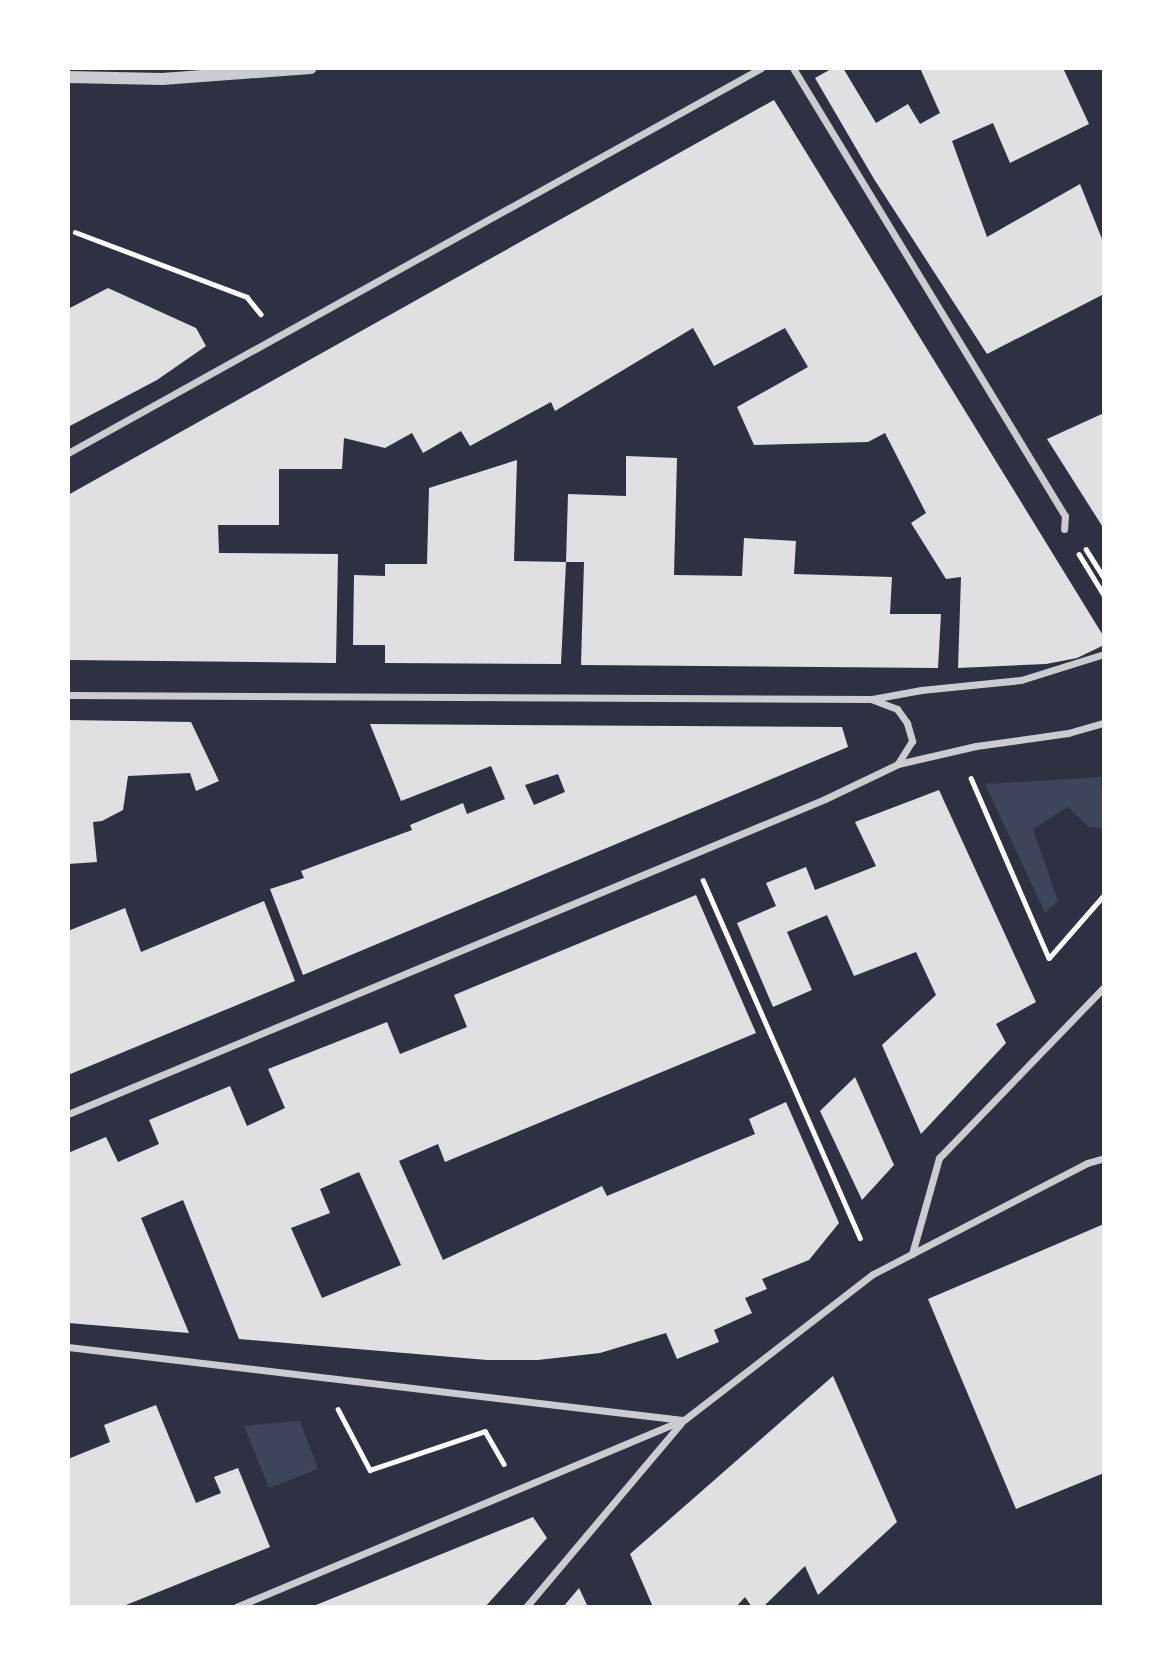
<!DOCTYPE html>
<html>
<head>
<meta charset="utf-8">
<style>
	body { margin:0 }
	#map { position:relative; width:1172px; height:1675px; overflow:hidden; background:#2d3142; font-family:Poppins,sans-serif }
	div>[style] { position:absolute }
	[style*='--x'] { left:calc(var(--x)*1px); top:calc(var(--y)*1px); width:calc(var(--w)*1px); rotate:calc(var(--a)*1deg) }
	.green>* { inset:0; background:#3c4559 }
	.building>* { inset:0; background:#e0e0e3 }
	.path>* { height:4.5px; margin:-2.25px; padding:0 2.25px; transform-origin:2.25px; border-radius:2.25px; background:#fff }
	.minor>* { height:7px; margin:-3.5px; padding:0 3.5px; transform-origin:3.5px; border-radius:3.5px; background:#caccd0 }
	.tertiary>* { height:12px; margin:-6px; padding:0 6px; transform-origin:6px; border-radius:6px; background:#caccd0 }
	span { translate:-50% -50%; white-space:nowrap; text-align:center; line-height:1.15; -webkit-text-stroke:7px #fff; paint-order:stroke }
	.frame { position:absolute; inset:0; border:70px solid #fff; pointer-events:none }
</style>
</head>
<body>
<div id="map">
	<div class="green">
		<i style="clip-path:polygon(1101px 777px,1104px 828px,1089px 827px,1068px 807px,1033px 829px,1058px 901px,1045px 913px,985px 784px)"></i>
		<i style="clip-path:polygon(300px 1421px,318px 1469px,269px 1488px,244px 1426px)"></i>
	</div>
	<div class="building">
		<i style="clip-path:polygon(833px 68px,843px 68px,876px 123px,908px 104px,920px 124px,940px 113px,920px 68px,1063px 68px,1089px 124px,1010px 163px,993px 123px,952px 141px,987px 237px,1080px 184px,1104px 244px,1104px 294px,987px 354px,874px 179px,815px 78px)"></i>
		<i style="clip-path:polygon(774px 100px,1104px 637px,1104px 645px,1077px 658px,1046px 664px,958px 668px,961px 577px,946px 579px,911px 523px,926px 513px,885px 433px,868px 442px,754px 445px,737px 407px,808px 367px,785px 328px,714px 366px,693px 328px,555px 411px,551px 402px,470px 446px,461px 431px,423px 453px,412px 433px,385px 448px,344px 438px,342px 469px,279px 469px,279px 525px,218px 525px,219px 553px,338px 554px,336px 663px,68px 660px,68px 495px)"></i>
		<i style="clip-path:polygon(108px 288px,196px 328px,206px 346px,157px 380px,68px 427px,68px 309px)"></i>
		<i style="clip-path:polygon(1104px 413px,1104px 529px,1047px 439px)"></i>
		<i style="clip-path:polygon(626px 456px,677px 458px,674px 575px,742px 576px,744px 538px,796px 541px,794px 574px,892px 577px,890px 614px,941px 614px,938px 668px,581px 665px,584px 562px,566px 562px,568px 494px,626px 496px)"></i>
		<i style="clip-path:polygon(517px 460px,514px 561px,566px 562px,561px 664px,385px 663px,385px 645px,353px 645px,354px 575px,385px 576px,385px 564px,427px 564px,429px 488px)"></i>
		<i style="clip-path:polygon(68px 720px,191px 722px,219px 781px,196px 791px,190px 773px,128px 776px,123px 810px,102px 821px,93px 822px,97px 862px,68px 864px)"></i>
		<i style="clip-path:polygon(evenodd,370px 724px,842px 727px,848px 747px,303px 975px,270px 889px,304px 878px,301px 871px,412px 830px,410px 825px,463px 803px,467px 814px,505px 799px,491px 766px,401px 801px,370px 724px,558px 774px,565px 792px,534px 805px,525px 785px,558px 774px)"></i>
		<i style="clip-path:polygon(939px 790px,1036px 1002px,996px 1024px,1006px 1043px,921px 1134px,882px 1045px,936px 995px,916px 952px,854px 976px,827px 915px,787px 932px,812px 990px,773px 1007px,737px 923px,776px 906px,766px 883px,806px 867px,815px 890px,876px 866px,855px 822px)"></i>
		<i style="clip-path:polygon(evenodd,696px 895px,756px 1033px,445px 1162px,438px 1144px,399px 1161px,443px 1260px,602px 1186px,607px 1196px,755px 1134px,749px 1119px,786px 1102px,839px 1223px,809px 1260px,762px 1279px,767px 1289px,745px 1298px,752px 1313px,714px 1330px,719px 1342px,677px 1359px,666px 1333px,600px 1353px,538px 1360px,487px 1360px,239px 1339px,183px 1200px,141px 1218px,189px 1333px,68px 1323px,68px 1153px,106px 1137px,118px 1162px,159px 1144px,149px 1120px,230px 1086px,247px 1126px,285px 1108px,268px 1069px,387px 1022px,400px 1054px,467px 1027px,454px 995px,696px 895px,359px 1172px,401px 1265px,322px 1298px,291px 1228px,330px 1213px,320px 1189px,359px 1172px)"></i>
		<i style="clip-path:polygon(264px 901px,295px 981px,68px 1075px,68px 931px,125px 908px,141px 952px)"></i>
		<i style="clip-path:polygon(855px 1077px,894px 1165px,862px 1200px,820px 1111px)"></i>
		<i style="clip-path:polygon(1104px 1224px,1104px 1473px,1016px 1509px,928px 1299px)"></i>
		<i style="clip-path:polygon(833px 1376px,897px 1522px,818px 1595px,805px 1566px,763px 1607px,752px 1607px,745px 1597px,736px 1607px,653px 1607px,630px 1554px)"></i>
		<i style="clip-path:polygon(156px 1405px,196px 1503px,221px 1493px,214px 1477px,238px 1468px,270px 1547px,121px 1607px,68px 1607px,68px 1459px,110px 1442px,104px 1425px)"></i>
		<i style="clip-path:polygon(533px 1517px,547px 1538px,485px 1607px,311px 1607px)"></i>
		<i style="clip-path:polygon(579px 1588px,588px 1607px,563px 1607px)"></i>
	</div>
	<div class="path">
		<i style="--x:75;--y:232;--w:184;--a:20.7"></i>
		<i style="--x:247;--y:297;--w:22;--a:51"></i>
		<i style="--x:1086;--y:549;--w:34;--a:58"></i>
		<i style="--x:1079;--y:554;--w:48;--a:58.6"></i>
		<i style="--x:971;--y:778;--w:196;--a:66.6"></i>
		<i style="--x:1049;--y:958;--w:84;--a:-48.9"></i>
		<i style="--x:703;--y:880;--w:391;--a:66.3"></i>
		<i style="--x:338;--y:1409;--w:69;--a:62.3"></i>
		<i style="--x:370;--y:1470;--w:121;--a:-18.7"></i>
		<i style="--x:485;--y:1431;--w:38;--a:60"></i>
	</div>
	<div class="minor">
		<i style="--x:793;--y:68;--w:524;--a:58.74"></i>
		<i style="--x:1065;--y:516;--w:13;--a:94"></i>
		<i style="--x:68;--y:453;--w:793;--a:-29.05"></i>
		<i style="--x:68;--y:695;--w:803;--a:0.29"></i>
		<i style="--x:871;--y:699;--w:28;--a:21"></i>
		<i style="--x:897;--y:709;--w:17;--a:54"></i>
		<i style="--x:907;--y:723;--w:19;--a:74"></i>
		<i style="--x:912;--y:741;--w:26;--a:122"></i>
		<i style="--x:872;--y:699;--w:50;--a:-10.4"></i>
		<i style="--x:921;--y:690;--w:100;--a:-5.7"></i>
		<i style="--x:1021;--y:680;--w:87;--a:-17.4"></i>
		<i style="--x:68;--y:1114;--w:820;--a:-22.59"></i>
		<i style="--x:825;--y:799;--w:81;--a:-25.6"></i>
		<i style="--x:898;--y:764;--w:80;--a:-13"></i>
		<i style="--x:976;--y:746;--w:93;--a:-8"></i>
		<i style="--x:1068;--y:733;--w:37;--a:-16"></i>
		<i style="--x:912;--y:1254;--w:100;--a:-74.3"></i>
		<i style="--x:939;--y:1158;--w:238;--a:-46"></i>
		<i style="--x:68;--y:1347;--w:619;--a:6.77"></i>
		<i style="--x:236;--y:1607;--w:485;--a:-22.7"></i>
		<i style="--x:684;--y:1420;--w:239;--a:-37.7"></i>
		<i style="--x:873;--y:1274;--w:241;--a:-27.4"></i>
		<i style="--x:1087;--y:1163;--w:18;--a:-16"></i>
		<i style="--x:526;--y:1607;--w:241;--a:-49.9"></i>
	</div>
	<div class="tertiary">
		<i style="--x:68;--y:77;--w:94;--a:1.2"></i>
		<i style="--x:162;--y:79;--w:149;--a:-4.2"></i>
	</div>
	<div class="frame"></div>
</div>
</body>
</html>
